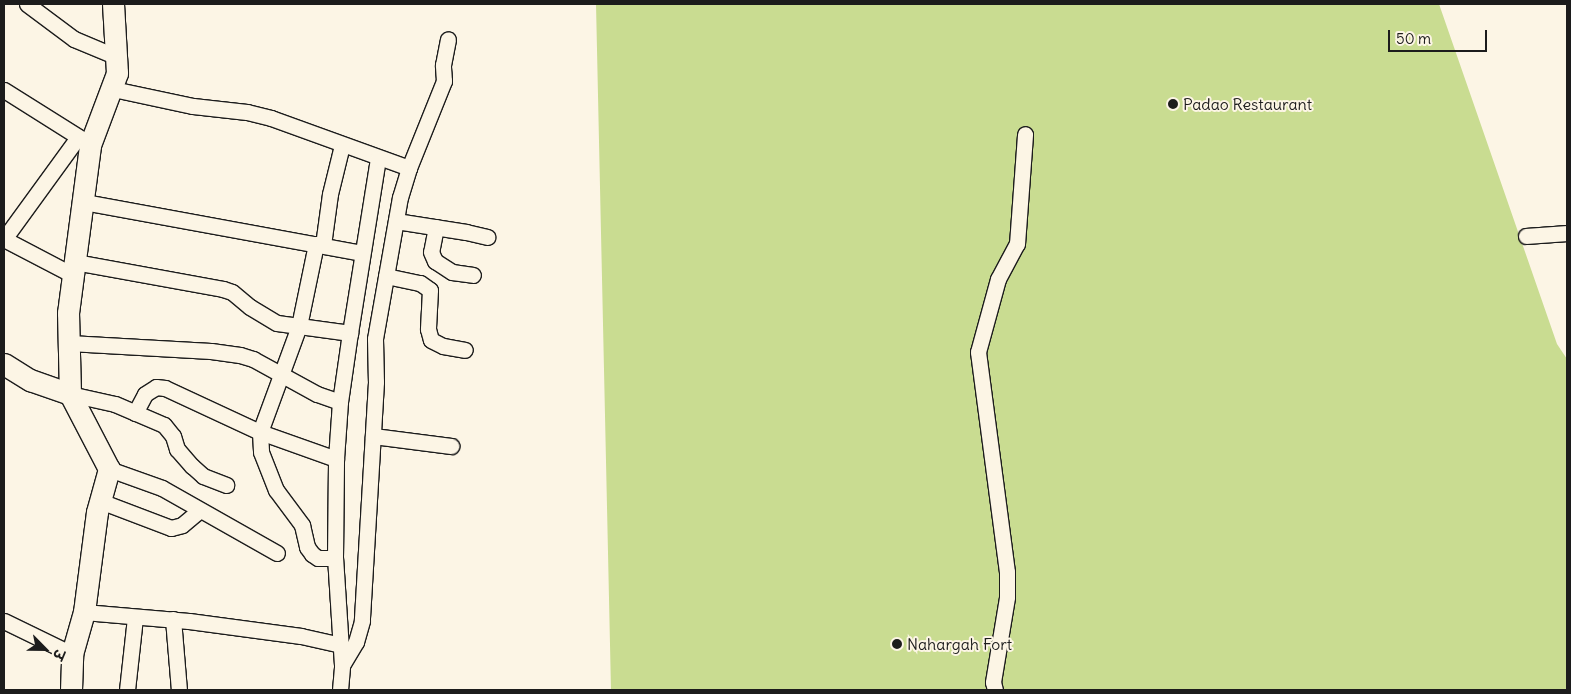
<!DOCTYPE html>
<html>
<head>
<meta charset="utf-8">
<style>
	body { margin:0 }
	#map { position:relative; width:1571px; height:694px; overflow:hidden; background:#fcf5e5; font-family:Delius,"Playpen Sans Deva",sans-serif }
	div>[style] { position:absolute }
	[style*='--x'] { left:calc(var(--x)*1px); top:calc(var(--y)*1px); width:calc(var(--w)*1px); rotate:calc(var(--a)*1deg) }
	.green>* { inset:0; background:#c9dc91 }
	.roads { filter:drop-shadow(1px 0 #1c1c1c) drop-shadow(-1px 0 #1c1c1c) drop-shadow(0 1px #1c1c1c) drop-shadow(0 -1px #1c1c1c) }
	.street>* { height:15px; margin:-7.5px; padding:0 7.5px; transform-origin:7.5px; border-radius:7.5px; background:#fcf5e5 }
	.secondary>* { height:21px; margin:-10.5px; padding:0 10.5px; transform-origin:10.5px; border-radius:10.5px; background:#fcf5e5 }
	.dots>* { width:14px; height:14px; translate:-50% -50%; box-sizing:border-box; border:2px solid #fcf5e5; border-radius:50% }
	span { translate:-50% -50%; white-space:nowrap; text-align:center; line-height:1.15; -webkit-text-stroke:4px #fcf5e5; paint-order:stroke }
	.poi-label { font-size:16px; color:#1c1c1c }
	.left { translate:0 -50%; text-align:left }
	.frame { position:absolute; inset:0; border:5px solid #1c1c1c; pointer-events:none }
	.north { position:absolute; left:20px; top:624px; width:50px; height:50px; -webkit-text-stroke:4px #fcf5e5; paint-order:stroke; rotate:113deg; font-size:14px; font-weight:700; line-height:20px; text-align:center; color:#1c1c1c }
	.north::after { content:''; display:block; margin:auto; width:18px; height:22px; background:#1c1c1c; clip-path:polygon(50% 0,100% 100%,50% 72%,0 100%) }
	.scale { position:absolute; left:1388px; top:30px; width:99px; height:22px; box-sizing:border-box; border:2px solid #1c1c1c; border-top:0; padding-left:6px; font-size:15px; line-height:18px; white-space:nowrap; color:#1c1c1c; -webkit-text-stroke:4px #fcf5e5; paint-order:stroke }
</style>
</head>
<body>
<div id="map">
	<div class="green">
		<i style="clip-path:polygon(596px 4px,1439px 4px,1557px 344px,1567px 359px,1567px 690px,611px 690px)"></i>
	</div>
	<div class="roads">
		<div class="street">
			<i style="--x:27;--y:4;--w:59;--a:36.7"></i>
			<i style="--x:74;--y:39;--w:47;--a:22.7"></i>
			<i style="--x:113;--y:89;--w:82;--a:12"></i>
			<i style="--x:193;--y:106;--w:54;--a:6.3"></i>
			<i style="--x:247;--y:112;--w:25;--a:14"></i>
			<i style="--x:271;--y:118;--w:147;--a:19.9"></i>
			<i style="--x:409;--y:168;--w:30;--a:107"></i>
			<i style="--x:400;--y:197;--w:144;--a:100"></i>
			<i style="--x:375;--y:339;--w:43;--a:88.7"></i>
			<i style="--x:376;--y:382;--w:239;--a:93.4"></i>
			<i style="--x:362;--y:621;--w:22;--a:106"></i>
			<i style="--x:356;--y:642;--w:27;--a:121"></i>
			<i style="--x:4;--y:90;--w:96;--a:32.2"></i>
			<i style="--x:409;--y:168;--w:94;--a:-68.1"></i>
			<i style="--x:444;--y:81;--w:16;--a:-94"></i>
			<i style="--x:443;--y:65;--w:26;--a:-79"></i>
			<i style="--x:84;--y:202;--w:282;--a:10.4"></i>
			<i style="--x:396;--y:221;--w:71;--a:8.9"></i>
			<i style="--x:466;--y:232;--w:22;--a:13"></i>
			<i style="--x:436;--y:227;--w:25;--a:101"></i>
			<i style="--x:431;--y:252;--w:10;--a:66"></i>
			<i style="--x:435;--y:261;--w:20;--a:33"></i>
			<i style="--x:452;--y:272;--w:21;--a:8"></i>
			<i style="--x:1526;--y:236;--w:41;--a:-4.2"></i>
			<i style="--x:4;--y:239;--w:126;--a:-54"></i>
			<i style="--x:4;--y:239;--w:78;--a:27.6"></i>
			<i style="--x:316;--y:244;--w:84;--a:101.7"></i>
			<i style="--x:299;--y:326;--w:113;--a:110.2"></i>
			<i style="--x:260;--y:432;--w:20;--a:87"></i>
			<i style="--x:261;--y:452;--w:41;--a:68.5"></i>
			<i style="--x:276;--y:490;--w:44;--a:53.4"></i>
			<i style="--x:302;--y:525;--w:23;--a:77"></i>
			<i style="--x:307;--y:547;--w:9;--a:54"></i>
			<i style="--x:312;--y:554;--w:7;--a:34"></i>
			<i style="--x:318;--y:558;--w:17;--a:0"></i>
			<i style="--x:323;--y:245;--w:51;--a:-82.2"></i>
			<i style="--x:330;--y:194;--w:50;--a:-76.2"></i>
			<i style="--x:75;--y:262;--w:150;--a:10.3"></i>
			<i style="--x:223;--y:289;--w:9;--a:18"></i>
			<i style="--x:232;--y:292;--w:23;--a:40"></i>
			<i style="--x:250;--y:307;--w:31;--a:31"></i>
			<i style="--x:277;--y:323;--w:74;--a:7.8"></i>
			<i style="--x:386;--y:276;--w:35;--a:12"></i>
			<i style="--x:420;--y:283;--w:12;--a:35"></i>
			<i style="--x:430;--y:290;--w:39;--a:93"></i>
			<i style="--x:428;--y:329;--w:11;--a:75"></i>
			<i style="--x:431;--y:340;--w:13;--a:27"></i>
			<i style="--x:443;--y:346;--w:22;--a:10"></i>
			<i style="--x:69;--y:343;--w:142;--a:3.2"></i>
			<i style="--x:211;--y:351;--w:29;--a:8"></i>
			<i style="--x:240;--y:355;--w:14;--a:17"></i>
			<i style="--x:253;--y:359;--w:73;--a:28.7"></i>
			<i style="--x:317;--y:394;--w:24;--a:19"></i>
			<i style="--x:70;--y:394;--w:46;--a:12.5"></i>
			<i style="--x:115;--y:404;--w:53;--a:23.2"></i>
			<i style="--x:164;--y:425;--w:14;--a:51"></i>
			<i style="--x:173;--y:436;--w:14;--a:73"></i>
			<i style="--x:177;--y:449;--w:23;--a:49"></i>
			<i style="--x:192;--y:466;--w:15;--a:42"></i>
			<i style="--x:203;--y:476;--w:25;--a:21"></i>
			<i style="--x:135;--y:413;--w:21;--a:-62"></i>
			<i style="--x:145;--y:394;--w:13;--a:-32"></i>
			<i style="--x:156;--y:387;--w:9;--a:6"></i>
			<i style="--x:165;--y:388;--w:105;--a:24.9"></i>
			<i style="--x:260;--y:432;--w:81;--a:19.6"></i>
			<i style="--x:373;--y:436;--w:79;--a:7.3"></i>
			<i style="--x:109;--y:469;--w:56;--a:19.7"></i>
			<i style="--x:162;--y:488;--w:132;--a:29.5"></i>
			<i style="--x:100;--y:501;--w:76;--a:20.8"></i>
			<i style="--x:171;--y:528;--w:11;--a:-15"></i>
			<i style="--x:182;--y:525;--w:23;--a:-40"></i>
			<i style="--x:84;--y:612;--w:105;--a:4.9"></i>
			<i style="--x:189;--y:621;--w:113;--a:7.6"></i>
			<i style="--x:301;--y:636;--w:41;--a:12.7"></i>
			<i style="--x:173;--y:619;--w:71;--a:85.2"></i>
			<i style="--x:4;--y:621;--w:76;--a:25.9"></i>
			<i style="--x:127;--y:690;--w:73;--a:-83.7"></i>
			<i style="--x:340;--y:690;--w:25;--a:-85"></i>
			<i style="--x:342;--y:665;--w:107;--a:-93.7"></i>
			<i style="--x:335;--y:558;--w:99;--a:-89.4"></i>
			<i style="--x:336;--y:459;--w:57;--a:-86"></i>
			<i style="--x:340;--y:402;--w:70;--a:-81.8"></i>
			<i style="--x:350;--y:333;--w:177;--a:-80.9"></i>
			<i style="--x:995;--y:690;--w:8;--a:-104"></i>
			<i style="--x:993;--y:682;--w:86;--a:-80.6"></i>
			<i style="--x:1007;--y:597;--w:25;--a:-90"></i>
			<i style="--x:1007;--y:572;--w:222;--a:-97.5"></i>
			<i style="--x:978;--y:352;--w:76;--a:-74.7"></i>
			<i style="--x:998;--y:279;--w:40;--a:-62"></i>
			<i style="--x:1017;--y:244;--w:110;--a:-85.8"></i>
		</div>
		<div class="secondary">
			<i style="--x:4;--y:364;--w:31;--a:32"></i>
			<i style="--x:30;--y:380;--w:42;--a:19.3"></i>
			<i style="--x:71;--y:690;--w:36;--a:-88"></i>
			<i style="--x:72;--y:654;--w:44;--a:-74.1"></i>
			<i style="--x:84;--y:612;--w:101;--a:-82.6"></i>
			<i style="--x:97;--y:512;--w:45;--a:-74.4"></i>
			<i style="--x:109;--y:469;--w:85;--a:-117.5"></i>
			<i style="--x:70;--y:394;--w:81;--a:-91.4"></i>
			<i style="--x:68;--y:313;--w:169;--a:-82.5"></i>
			<i style="--x:90;--y:145;--w:77;--a:-69.4"></i>
			<i style="--x:117;--y:73;--w:69;--a:-93.3"></i>
		</div>
	</div>
	<div class="dots">
		<i style="left:1173px;top:104px;background:#1c1c1c"></i>
		<i style="left:897px;top:644px;background:#1c1c1c"></i>
	</div>
	<div class="poi-label">
		<span class="left" style="left:1183px;top:104px">Padao Restaurant</span>
		<span class="left" style="left:907px;top:644px">Nahargah Fort</span>
	</div>
	<div class="frame"></div>
	<div class="north">उ</div>
	<div class="scale">50 m</div>
</div>
</body>
</html>
